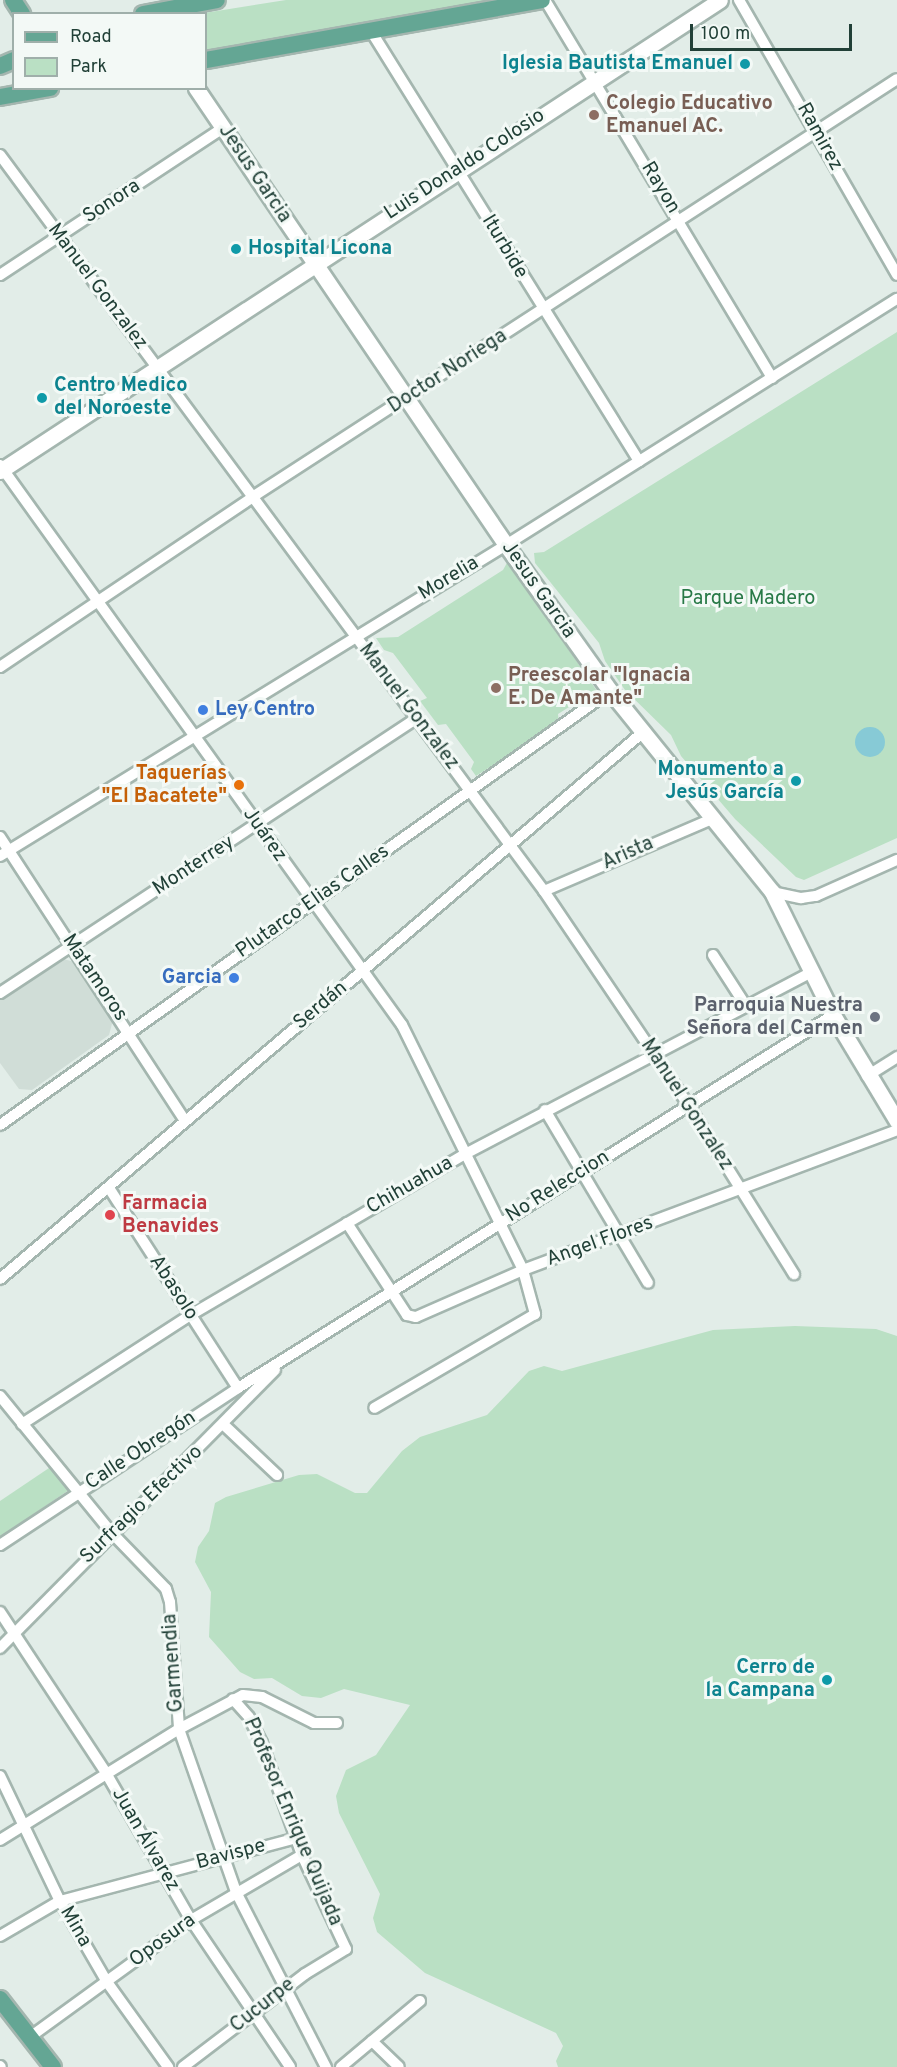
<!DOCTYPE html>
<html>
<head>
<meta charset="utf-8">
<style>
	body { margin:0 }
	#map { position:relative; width:897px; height:2067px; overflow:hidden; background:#e2ede8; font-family:Overpass,sans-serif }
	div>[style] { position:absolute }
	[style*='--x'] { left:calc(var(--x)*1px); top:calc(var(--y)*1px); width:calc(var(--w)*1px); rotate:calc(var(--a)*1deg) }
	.built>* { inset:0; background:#d0ddd7 }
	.green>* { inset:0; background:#bae0c4 }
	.water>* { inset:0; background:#87cad6 }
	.round { border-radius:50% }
	.roads { filter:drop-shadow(2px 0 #a4b6af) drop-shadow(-2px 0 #a4b6af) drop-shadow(0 2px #a4b6af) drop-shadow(0 -2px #a4b6af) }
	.street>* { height:10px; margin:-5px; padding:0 5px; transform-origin:5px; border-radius:5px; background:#fff }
	.secondary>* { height:15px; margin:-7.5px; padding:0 7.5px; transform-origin:7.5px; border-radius:7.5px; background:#fff }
	.primary>* { height:16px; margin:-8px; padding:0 8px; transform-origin:8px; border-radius:8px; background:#64a694 }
	.dots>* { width:16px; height:16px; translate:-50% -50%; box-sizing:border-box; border:3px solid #f3f9f6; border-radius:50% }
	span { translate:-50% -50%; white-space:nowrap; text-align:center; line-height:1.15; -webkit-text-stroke:6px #f3f9f6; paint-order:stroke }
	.culture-label { font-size:20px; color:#0d838f; font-weight:700 }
	.right { translate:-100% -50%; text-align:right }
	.left { translate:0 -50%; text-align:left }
	.education-label { font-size:20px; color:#785e54; font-weight:700 }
	.street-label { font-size:20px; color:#214037 }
	.park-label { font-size:20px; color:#287947 }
	.shop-label { font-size:20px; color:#366cbe; font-weight:700 }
	.food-label { font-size:20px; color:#c56008; font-weight:700 }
	.worship-label { font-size:20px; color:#5b616d; font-weight:700 }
	.health-label { font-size:20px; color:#be3a42; font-weight:700 }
	.legend { position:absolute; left:12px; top:12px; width:195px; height:78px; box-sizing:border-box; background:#f3f9f6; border:2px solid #9fafaa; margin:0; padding:8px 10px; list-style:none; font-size:18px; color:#214037 }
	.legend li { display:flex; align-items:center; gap:12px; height:30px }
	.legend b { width:30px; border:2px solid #9fafaa }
	.scale { position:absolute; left:690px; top:24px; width:162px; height:27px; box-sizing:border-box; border:3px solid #214037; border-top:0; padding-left:8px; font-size:18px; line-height:21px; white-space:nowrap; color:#214037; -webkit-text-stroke:4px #f3f9f6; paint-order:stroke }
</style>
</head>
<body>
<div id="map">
	<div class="built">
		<i style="clip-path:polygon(63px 959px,75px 962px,113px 1020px,109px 1035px,32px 1090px,19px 1089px,0 1063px,0 1000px)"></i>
	</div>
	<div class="green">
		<i style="clip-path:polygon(286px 0,500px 0,206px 54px,206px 14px,198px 14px)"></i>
		<i style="clip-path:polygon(897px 332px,897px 838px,804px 880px,796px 877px,735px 819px,681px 756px,671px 735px,625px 690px,605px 661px,599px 643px,535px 563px,534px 553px,544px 552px)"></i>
		<i style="clip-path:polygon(508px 561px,599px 694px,584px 705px,577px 702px,558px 714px,559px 723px,476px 776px,471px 769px,474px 762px,446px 724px,438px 725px,420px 701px,427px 698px,393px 653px,384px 650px,376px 638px,398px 637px,503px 570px)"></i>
		<i style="clip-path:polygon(795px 1326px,876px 1329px,897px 1336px,897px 2067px,558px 2067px,556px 2061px,563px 2046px,556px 2033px,425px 1973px,377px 1932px,373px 1918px,380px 1894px,339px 1813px,336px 1796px,346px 1770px,376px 1755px,410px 1705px,344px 1689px,321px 1698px,302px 1696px,272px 1678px,254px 1679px,240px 1672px,209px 1637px,211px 1592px,195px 1562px,198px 1547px,209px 1531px,215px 1503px,226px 1497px,299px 1475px,317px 1474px,355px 1493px,367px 1493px,402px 1451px,420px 1437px,487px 1415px,529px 1371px,544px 1366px,562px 1371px,713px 1330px)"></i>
		<i style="clip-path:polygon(52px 1466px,69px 1490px,0 1537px,0 1501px)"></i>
	</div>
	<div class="water">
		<i class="round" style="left:855px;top:727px;width:30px;height:30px"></i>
	</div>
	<div class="roads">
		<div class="street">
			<i style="--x:545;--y:0;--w:441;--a:59"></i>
			<i style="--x:739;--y:0;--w:317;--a:60.1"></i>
			<i style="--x:371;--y:31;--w:507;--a:58.07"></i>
			<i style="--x:0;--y:155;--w:915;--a:53.53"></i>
			<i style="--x:544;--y:891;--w:256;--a:56"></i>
			<i style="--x:687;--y:1103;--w:202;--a:58"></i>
			<i style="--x:0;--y:275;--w:267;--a:-33.4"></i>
			<i style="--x:0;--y:465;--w:689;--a:54.33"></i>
			<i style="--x:402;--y:1025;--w:273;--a:63.7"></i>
			<i style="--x:523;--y:1270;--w:46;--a:74.7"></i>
			<i style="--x:535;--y:1314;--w:186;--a:149.7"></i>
			<i style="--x:0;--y:667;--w:306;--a:-33.9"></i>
			<i style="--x:254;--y:496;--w:766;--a:-32.96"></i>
			<i style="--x:0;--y:837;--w:339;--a:56.9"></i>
			<i style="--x:0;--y:856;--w:594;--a:-31.58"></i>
			<i style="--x:506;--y:545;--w:462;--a:-32.2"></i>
			<i style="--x:544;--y:891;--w:183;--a:-23.2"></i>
			<i style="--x:772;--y:892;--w:30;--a:12"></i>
			<i style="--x:801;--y:898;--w:15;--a:-8"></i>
			<i style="--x:816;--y:896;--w:89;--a:-24"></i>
			<i style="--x:713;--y:955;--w:61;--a:57.1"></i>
			<i style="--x:0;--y:993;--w:500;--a:-33.4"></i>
			<i style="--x:867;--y:1076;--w:36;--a:-32"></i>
			<i style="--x:545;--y:1110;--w:201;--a:59.2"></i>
			<i style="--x:0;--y:1125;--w:749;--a:-35.43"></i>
			<i style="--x:109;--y:1188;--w:238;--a:57.2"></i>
			<i style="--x:347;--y:1223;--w:110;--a:56.9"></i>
			<i style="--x:407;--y:1315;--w:9;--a:13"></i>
			<i style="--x:416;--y:1317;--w:117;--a:-23.7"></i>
			<i style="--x:523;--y:1270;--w:399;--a:-20.5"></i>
			<i style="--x:0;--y:1279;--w:843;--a:-40.38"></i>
			<i style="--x:0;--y:1396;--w:176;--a:50.8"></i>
			<i style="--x:111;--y:1532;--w:79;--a:46"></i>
			<i style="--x:166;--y:1589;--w:14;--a:73"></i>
			<i style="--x:170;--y:1602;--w:127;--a:85.9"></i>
			<i style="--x:179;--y:1729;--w:173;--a:70.7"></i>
			<i style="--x:236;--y:1892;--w:197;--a:62.8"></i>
			<i style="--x:22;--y:1424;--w:199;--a:-32.9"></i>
			<i style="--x:189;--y:1316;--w:322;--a:-30.4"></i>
			<i style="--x:467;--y:1153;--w:390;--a:-27.7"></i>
			<i style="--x:224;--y:1425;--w:73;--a:43.3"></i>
			<i style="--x:0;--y:1545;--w:285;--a:-33.4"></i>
			<i style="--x:238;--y:1388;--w:702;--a:-32.08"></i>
			<i style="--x:0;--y:1612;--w:193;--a:56.6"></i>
			<i style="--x:106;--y:1773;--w:170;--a:60"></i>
			<i style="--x:191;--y:1920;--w:177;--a:56"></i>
			<i style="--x:0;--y:1648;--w:391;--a:-45.3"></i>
			<i style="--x:0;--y:1776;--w:139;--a:64.4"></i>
			<i style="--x:60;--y:1901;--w:94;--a:59.9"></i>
			<i style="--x:107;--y:1982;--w:105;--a:54.3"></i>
			<i style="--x:0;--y:1840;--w:211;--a:-31.8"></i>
			<i style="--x:179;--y:1729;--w:72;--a:-28"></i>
			<i style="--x:243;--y:1695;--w:19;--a:6"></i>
			<i style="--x:262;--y:1697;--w:58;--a:26.6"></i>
			<i style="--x:314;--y:1723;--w:23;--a:0"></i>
			<i style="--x:0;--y:1936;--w:69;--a:-30.3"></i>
			<i style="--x:60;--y:1901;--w:244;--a:-14.9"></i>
			<i style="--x:30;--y:2037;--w:199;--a:-36"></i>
			<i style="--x:191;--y:1920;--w:129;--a:-30.4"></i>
			<i style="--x:372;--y:2041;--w:37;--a:44"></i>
			<i style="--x:0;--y:2066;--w:1;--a:45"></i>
			<i style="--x:183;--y:2067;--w:153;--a:-37.3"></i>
			<i style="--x:305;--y:1974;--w:48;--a:-31.4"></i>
			<i style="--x:346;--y:1949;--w:104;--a:-115.1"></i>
			<i style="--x:302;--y:1855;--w:119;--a:-109.7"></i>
			<i style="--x:262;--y:1743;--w:29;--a:-117"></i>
			<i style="--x:249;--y:1717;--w:24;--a:-132"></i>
			<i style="--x:341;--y:2067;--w:103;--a:-39.9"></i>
		</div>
		<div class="secondary">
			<i style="--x:196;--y:88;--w:552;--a:55.85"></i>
			<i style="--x:506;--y:545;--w:179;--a:54.5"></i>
			<i style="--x:610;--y:691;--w:258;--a:51.1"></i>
			<i style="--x:772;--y:892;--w:137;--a:63.6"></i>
			<i style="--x:833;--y:1015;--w:124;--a:58.9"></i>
			<i style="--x:0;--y:471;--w:860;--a:-33.19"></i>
		</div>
		<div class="primary">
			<i style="--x:13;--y:0;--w:17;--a:57"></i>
			<i style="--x:143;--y:14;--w:75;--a:-10.7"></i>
			<i style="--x:206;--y:60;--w:341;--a:-10.1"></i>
			<i style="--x:0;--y:66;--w:15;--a:-23"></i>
			<i style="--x:0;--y:97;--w:51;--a:-10.2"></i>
			<i style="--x:0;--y:1999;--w:86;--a:52.1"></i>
		</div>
	</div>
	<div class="dots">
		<i style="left:745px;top:64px;background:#0f9aa8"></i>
		<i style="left:594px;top:115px;background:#8d6e63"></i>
		<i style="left:236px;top:249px;background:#0f9aa8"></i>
		<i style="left:42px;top:398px;background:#0f9aa8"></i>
		<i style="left:496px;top:688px;background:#8d6e63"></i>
		<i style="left:203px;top:710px;background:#3f7fe0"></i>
		<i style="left:796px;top:781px;background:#0f9aa8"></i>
		<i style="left:239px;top:785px;background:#e8710a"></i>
		<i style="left:234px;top:978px;background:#3f7fe0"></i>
		<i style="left:875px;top:1017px;background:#6b7280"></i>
		<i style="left:110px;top:1215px;background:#e0444e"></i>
		<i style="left:827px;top:1680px;background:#0f9aa8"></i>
	</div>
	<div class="culture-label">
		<span class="right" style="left:733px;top:64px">Iglesia Bautista Emanuel</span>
		<span class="left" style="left:248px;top:249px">Hospital Licona</span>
		<span class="left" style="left:54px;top:398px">Centro Medico<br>del Noroeste</span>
		<span class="right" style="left:784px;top:782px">Monumento a<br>Jesús García</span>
		<span class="right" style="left:815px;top:1680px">Cerro de<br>la Campana</span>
	</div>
	<div class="education-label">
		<span class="left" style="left:606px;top:116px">Colegio Educativo<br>Emanuel AC.</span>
		<span class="left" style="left:508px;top:688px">Preescolar "Ignacia<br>E. De Amante"</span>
	</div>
	<div class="street-label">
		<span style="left:819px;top:137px;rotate:61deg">Ramirez</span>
		<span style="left:465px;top:165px;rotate:-33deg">Luis Donaldo Colosio</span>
		<span style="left:254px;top:174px;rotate:56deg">Jesus Garcia</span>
		<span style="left:660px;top:188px;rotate:59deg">Rayon</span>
		<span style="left:112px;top:202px;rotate:-33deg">Sonora</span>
		<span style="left:504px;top:247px;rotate:59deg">Iturbide</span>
		<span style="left:97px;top:287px;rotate:53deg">Manuel Gonzalez</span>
		<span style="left:448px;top:372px;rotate:-33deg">Doctor Noriega</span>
		<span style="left:449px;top:579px;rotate:-31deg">Morelia</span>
		<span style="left:538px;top:590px;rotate:55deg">Jesus Garcia</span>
		<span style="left:408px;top:707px;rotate:53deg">Manuel Gonzalez</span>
		<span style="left:264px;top:835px;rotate:55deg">Juárez</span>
		<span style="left:628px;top:854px;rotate:-24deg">Arista</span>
		<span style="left:194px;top:866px;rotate:-33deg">Monterrey</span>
		<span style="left:313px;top:902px;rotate:-35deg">Plutarco Elias Calles</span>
		<span style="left:94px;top:978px;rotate:56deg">Matamoros</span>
		<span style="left:321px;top:1006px;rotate:-40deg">Serdán</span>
		<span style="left:686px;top:1105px;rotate:57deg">Manuel Gonzalez</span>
		<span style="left:410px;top:1186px;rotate:-30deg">Chihuahua</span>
		<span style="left:558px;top:1187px;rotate:-32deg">No Releccion</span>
		<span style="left:600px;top:1242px;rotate:-20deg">Angel Flores</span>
		<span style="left:173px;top:1288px;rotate:57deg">Abasolo</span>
		<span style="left:141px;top:1451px;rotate:-33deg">Calle Obregón</span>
		<span style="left:142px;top:1505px;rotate:-44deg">Surfragio Efectivo</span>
		<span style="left:174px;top:1663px;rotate:-94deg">Garmendia</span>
		<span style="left:292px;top:1822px;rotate:67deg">Profesor Enrique Quijada</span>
		<span style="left:145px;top:1840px;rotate:60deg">Juan Álvarez</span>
		<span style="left:231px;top:1855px;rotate:-15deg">Bavispe</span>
		<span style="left:75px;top:1927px;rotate:60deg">Mina</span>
		<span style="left:163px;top:1941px;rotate:-36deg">Oposura</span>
		<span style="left:263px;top:2006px;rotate:-38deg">Cucurpe</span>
	</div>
	<div class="park-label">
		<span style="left:748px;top:599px">Parque Madero</span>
	</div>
	<div class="shop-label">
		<span class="left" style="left:215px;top:710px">Ley Centro</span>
		<span class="right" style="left:222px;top:978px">Garcia</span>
	</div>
	<div class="food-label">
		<span class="right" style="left:227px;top:786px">Taquerías<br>"El Bacatete"</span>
	</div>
	<div class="worship-label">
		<span class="right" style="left:863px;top:1018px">Parroquia Nuestra<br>Señora del Carmen</span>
	</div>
	<div class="health-label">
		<span class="left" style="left:122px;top:1216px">Farmacia<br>Benavides</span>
	</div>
	<ul class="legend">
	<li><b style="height:8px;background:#64a694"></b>Road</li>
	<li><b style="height:16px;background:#bae0c4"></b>Park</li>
	</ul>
	<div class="scale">100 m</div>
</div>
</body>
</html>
